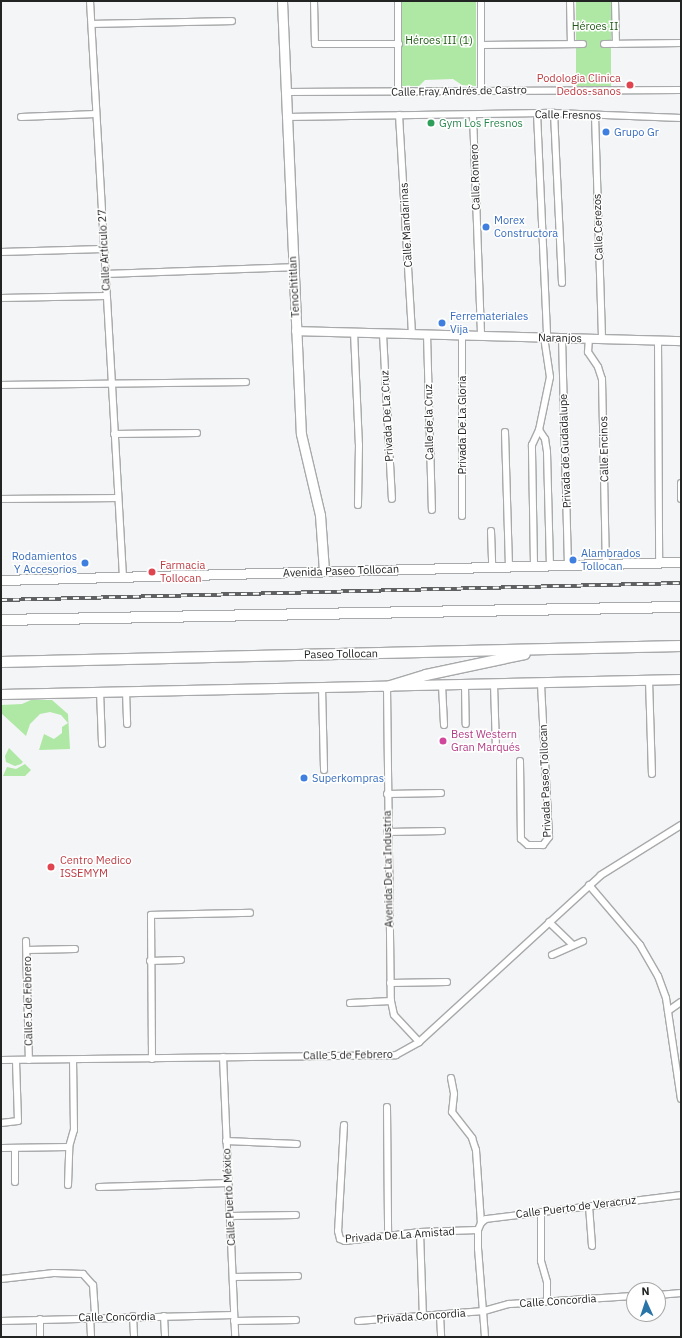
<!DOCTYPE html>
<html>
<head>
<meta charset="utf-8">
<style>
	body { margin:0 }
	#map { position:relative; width:682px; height:1338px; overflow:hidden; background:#f4f5f6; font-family:"IBM Plex Sans",sans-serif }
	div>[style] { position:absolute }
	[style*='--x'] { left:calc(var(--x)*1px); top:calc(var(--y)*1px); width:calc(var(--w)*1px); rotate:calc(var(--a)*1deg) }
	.green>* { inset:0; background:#aee8a4; transform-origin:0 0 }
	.roads { filter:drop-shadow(1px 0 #a8a9aa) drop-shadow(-1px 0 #a8a9aa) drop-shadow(0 1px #a8a9aa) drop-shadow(0 -1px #a8a9aa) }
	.minor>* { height:6px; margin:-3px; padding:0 3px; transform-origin:3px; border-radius:3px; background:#fff }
	.tertiary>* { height:8px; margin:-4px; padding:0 4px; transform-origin:4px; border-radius:4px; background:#fff }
	.secondary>* { height:9px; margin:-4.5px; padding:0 4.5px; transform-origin:4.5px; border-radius:4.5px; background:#fff }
	.trunk>* { height:10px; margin:-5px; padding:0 5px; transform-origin:5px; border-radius:5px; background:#fff }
	.rail>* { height:3.5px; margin-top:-1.75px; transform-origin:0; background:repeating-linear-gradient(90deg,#fff 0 6px,#5f6061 0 12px); box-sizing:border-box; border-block:1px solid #5f6061 }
	.dots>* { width:11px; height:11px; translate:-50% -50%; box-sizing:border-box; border:2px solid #fff; border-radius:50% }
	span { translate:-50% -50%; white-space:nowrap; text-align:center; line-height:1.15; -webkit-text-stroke:3px #fff; paint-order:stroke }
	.park-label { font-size:11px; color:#205915 }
	.health-label { font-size:11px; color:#be3a42 }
	.right { translate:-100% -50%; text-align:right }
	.left { translate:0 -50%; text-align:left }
	.street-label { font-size:11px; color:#222323 }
	.leisure-label { font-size:11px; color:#27864d }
	.shop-label { font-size:11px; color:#366cbe }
	.hotel-label { font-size:11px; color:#b23c85 }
	.frame { position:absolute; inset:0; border:2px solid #222323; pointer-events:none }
	.north { position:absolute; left:626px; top:1282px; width:40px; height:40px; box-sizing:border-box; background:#fff; border:1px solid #a7a7a7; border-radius:50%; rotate:357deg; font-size:11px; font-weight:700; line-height:16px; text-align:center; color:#222323 }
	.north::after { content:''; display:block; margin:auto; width:14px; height:18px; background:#2a75a8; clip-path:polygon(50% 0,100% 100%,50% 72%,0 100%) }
</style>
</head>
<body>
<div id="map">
	<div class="green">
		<i style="clip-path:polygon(402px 1px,476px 1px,476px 86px,462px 85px,453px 79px,425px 80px,419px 86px,402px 86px)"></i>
		<i style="left:576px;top:1px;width:35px;height:86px"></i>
		<i style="clip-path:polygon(31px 700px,52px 700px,68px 714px,70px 749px,39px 750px,44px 734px,54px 739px,62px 733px,62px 727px,68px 723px,61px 715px,50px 712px,40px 714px,30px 724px,26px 736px,1px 713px,1px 705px,22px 704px)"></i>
		<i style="clip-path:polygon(9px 748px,23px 762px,21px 764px,15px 766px,6px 762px,5px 756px)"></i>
		<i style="clip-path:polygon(25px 764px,31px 770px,25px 776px,3px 776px,7px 767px,16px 769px)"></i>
	</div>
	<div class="roads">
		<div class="minor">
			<i style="--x:90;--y:1;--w:577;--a:86.72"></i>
			<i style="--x:314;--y:1;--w:43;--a:88.7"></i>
			<i style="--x:315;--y:44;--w:84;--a:0"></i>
			<i style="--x:398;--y:1;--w:91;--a:90"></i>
			<i style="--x:481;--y:1;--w:90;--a:90"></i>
			<i style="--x:570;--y:1;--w:43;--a:88.7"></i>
			<i style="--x:615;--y:1;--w:43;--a:88.7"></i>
			<i style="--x:92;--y:24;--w:140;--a:-1.2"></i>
			<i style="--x:604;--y:44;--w:77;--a:-0.7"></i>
			<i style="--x:481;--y:45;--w:102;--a:-0.6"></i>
			<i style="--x:286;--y:92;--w:395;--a:-0.3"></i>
			<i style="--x:537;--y:113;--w:224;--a:87.4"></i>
			<i style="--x:554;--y:113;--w:170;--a:87.3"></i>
			<i style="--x:399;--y:115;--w:219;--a:86.6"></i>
			<i style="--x:473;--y:115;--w:219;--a:87.9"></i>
			<i style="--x:595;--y:115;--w:224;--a:88.2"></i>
			<i style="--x:21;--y:117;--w:75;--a:-2.3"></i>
			<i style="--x:286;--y:117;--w:268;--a:-0.9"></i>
			<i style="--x:554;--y:113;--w:127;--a:2.3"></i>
			<i style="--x:1;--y:252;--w:102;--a:-1.7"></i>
			<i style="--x:105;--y:274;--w:187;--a:-2.1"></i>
			<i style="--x:1;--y:298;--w:105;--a:-1.1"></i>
			<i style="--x:354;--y:332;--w:113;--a:87.5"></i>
			<i style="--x:359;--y:445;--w:60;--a:91"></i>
			<i style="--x:383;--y:334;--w:165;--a:86.9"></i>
			<i style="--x:427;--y:334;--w:176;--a:88.4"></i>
			<i style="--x:462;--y:334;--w:182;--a:90"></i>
			<i style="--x:562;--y:337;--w:227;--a:88.5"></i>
			<i style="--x:589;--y:338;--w:14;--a:94"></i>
			<i style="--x:588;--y:352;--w:18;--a:56"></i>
			<i style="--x:598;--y:367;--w:13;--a:72"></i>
			<i style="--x:602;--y:379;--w:185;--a:88.8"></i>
			<i style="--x:658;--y:340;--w:222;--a:89.7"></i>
			<i style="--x:1;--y:385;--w:245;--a:-0.7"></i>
			<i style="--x:539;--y:430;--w:11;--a:56"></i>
			<i style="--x:545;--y:439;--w:13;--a:81"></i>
			<i style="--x:547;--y:452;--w:113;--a:88.5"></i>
			<i style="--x:505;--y:432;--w:134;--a:88.3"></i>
			<i style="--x:114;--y:434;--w:83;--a:-0.7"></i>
			<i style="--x:681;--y:483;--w:16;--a:90"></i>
			<i style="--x:1;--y:499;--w:117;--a:-0.5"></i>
			<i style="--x:491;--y:531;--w:36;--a:88"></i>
			<i style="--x:534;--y:565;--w:120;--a:-91"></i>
			<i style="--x:532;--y:445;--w:17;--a:-65"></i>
			<i style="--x:539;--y:430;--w:54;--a:-78.3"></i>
			<i style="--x:550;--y:377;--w:40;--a:-98.5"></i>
			<i style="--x:649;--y:680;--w:94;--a:88.2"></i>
			<i style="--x:494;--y:684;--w:62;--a:88.2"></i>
			<i style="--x:442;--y:685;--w:40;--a:87.1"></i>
			<i style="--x:465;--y:685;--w:39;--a:89"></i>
			<i style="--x:322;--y:687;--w:83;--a:88.6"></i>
			<i style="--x:387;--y:687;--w:314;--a:89.3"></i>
			<i style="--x:391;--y:1001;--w:14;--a:78"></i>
			<i style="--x:394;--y:1015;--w:37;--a:47"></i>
			<i style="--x:100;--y:691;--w:53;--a:87.8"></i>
			<i style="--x:126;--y:691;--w:33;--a:88"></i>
			<i style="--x:520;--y:761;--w:78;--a:89.3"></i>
			<i style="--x:521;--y:839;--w:9;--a:41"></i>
			<i style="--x:528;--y:845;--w:15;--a:0"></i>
			<i style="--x:543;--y:845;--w:10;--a:-53"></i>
			<i style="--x:549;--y:837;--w:154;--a:-93"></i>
			<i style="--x:387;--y:794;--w:54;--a:-1.1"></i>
			<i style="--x:387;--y:832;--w:55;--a:-1"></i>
			<i style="--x:589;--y:885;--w:79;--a:49.6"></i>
			<i style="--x:640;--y:945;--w:36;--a:60"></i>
			<i style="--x:658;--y:976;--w:23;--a:70"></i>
			<i style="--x:666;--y:998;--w:102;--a:81.6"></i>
			<i style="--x:549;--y:922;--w:33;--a:44"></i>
			<i style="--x:26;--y:941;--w:119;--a:88.6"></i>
			<i style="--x:27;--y:950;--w:48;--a:-1.2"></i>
			<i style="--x:552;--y:955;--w:34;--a:-24"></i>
			<i style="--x:150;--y:961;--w:31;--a:-2"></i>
			<i style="--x:390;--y:983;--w:57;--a:-1"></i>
			<i style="--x:350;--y:1003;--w:41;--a:-2.8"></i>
			<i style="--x:668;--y:1011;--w:16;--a:-35"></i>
			<i style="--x:223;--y:1057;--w:280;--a:87.5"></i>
			<i style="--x:152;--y:1059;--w:144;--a:-90.4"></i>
			<i style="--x:151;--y:915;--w:99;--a:-1.2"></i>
			<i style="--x:1;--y:1060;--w:395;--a:-0.7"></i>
			<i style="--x:396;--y:1055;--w:26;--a:-29"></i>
			<i style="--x:419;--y:1042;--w:247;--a:-42.5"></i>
			<i style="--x:601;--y:875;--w:94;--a:-32"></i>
			<i style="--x:451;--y:1078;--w:16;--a:79"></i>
			<i style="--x:454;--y:1094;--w:18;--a:96"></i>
			<i style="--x:452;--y:1112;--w:33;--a:52"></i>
			<i style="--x:472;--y:1138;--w:13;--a:72"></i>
			<i style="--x:476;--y:1150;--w:73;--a:86.1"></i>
			<i style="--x:387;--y:1107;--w:127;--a:89.5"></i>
			<i style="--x:1;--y:1123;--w:17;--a:-7"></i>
			<i style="--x:18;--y:1121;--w:61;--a:-91.9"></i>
			<i style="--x:344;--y:1125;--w:106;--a:93.2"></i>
			<i style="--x:338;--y:1231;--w:8;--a:76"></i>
			<i style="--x:340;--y:1239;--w:5;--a:22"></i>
			<i style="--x:345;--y:1241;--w:76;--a:-6.8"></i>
			<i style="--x:420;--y:1232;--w:58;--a:-2"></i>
			<i style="--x:226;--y:1141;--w:71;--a:2.4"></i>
			<i style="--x:2;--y:1148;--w:67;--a:-0.9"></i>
			<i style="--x:15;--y:1148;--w:34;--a:90"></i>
			<i style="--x:68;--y:1185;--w:38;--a:-88"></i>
			<i style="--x:69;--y:1147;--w:18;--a:-74"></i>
			<i style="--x:74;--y:1130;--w:70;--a:-90.8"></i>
			<i style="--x:99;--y:1187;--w:129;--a:-1.8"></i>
			<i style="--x:589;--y:1206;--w:40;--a:85.7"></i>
			<i style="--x:541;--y:1212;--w:49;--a:90"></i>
			<i style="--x:541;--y:1261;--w:22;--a:74"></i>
			<i style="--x:547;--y:1282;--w:19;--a:90"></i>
			<i style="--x:230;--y:1216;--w:66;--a:-0.9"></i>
			<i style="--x:420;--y:1232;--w:85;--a:88"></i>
			<i style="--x:233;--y:1277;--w:65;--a:-0.9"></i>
			<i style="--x:1;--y:1279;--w:53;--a:-6.5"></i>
			<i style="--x:54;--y:1273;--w:29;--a:2"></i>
			<i style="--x:83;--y:1274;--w:15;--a:48"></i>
			<i style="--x:93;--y:1285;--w:32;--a:86"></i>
			<i style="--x:658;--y:1295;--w:23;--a:-5"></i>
			<i style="--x:440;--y:1315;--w:22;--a:87"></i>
			<i style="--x:133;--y:1316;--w:21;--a:87"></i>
			<i style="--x:164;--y:1316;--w:21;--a:87"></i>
			<i style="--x:90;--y:1317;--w:20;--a:87"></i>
			<i style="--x:40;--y:1319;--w:18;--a:90"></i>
			<i style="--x:1;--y:1321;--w:233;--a:-1.5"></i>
			<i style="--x:234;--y:1321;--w:62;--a:-0.9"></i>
			<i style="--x:358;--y:1321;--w:126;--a:-4.5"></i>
			<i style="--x:484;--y:1311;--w:26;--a:-16"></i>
			<i style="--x:509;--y:1304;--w:125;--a:-3.7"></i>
			<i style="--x:485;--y:1337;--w:88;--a:-94.5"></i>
			<i style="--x:478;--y:1249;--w:19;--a:-90"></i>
			<i style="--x:478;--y:1230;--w:8;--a:-67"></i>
			<i style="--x:481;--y:1223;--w:6;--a:-39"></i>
			<i style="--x:486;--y:1219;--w:196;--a:-7"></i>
		</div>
		<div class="tertiary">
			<i style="--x:296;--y:331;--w:385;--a:1.5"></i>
		</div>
		<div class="secondary">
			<i style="--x:282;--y:1;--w:433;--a:87.5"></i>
			<i style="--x:301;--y:434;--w:83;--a:76.8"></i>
			<i style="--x:320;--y:515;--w:56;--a:85.9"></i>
			<i style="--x:1;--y:580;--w:680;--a:-1.52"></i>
			<i style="--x:1;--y:694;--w:680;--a:-1.26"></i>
		</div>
		<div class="trunk">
			<i style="--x:1;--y:620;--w:680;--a:-1.1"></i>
			<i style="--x:1;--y:662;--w:680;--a:-1.35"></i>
			<i style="--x:387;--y:687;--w:41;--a:-17.1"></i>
			<i style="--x:426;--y:675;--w:101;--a:-12"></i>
		</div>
	</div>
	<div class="rail">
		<i style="--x:1;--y:600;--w:680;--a:-1.43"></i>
	</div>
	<div class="dots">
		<i style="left:630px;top:85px;background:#e0444e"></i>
		<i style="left:431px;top:123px;background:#2e9e5b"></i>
		<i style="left:606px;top:132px;background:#3f7fe0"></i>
		<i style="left:486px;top:227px;background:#3f7fe0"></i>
		<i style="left:442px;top:323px;background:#3f7fe0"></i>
		<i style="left:573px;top:560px;background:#3f7fe0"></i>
		<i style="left:85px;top:563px;background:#3f7fe0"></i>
		<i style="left:152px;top:572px;background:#e0444e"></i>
		<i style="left:443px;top:741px;background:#d1479c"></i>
		<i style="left:304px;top:778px;background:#3f7fe0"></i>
		<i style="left:51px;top:867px;background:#e0444e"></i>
	</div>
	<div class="park-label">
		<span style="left:595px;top:26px">Héroes II</span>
		<span style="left:439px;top:40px">Héroes III (1)</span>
	</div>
	<div class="health-label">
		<span class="right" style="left:621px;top:85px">Podologia Clinica<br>Dedos-sanos</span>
		<span class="left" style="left:160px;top:572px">Farmacia<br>Tollocan</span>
		<span class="left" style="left:60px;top:867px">Centro Medico<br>ISSEMYM</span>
	</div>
	<div class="street-label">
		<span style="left:459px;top:91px;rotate:-1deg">Calle Fray Andrés de Castro</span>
		<span style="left:568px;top:115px;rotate:1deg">Calle Fresnos</span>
		<span style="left:475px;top:177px;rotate:-92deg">Calle Romero</span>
		<span style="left:406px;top:225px;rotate:-93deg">Calle Mandarinas</span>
		<span style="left:598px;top:227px;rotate:-92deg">Calle Cerezos</span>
		<span style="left:104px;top:250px;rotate:-93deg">Calle Artículo 27</span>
		<span style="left:294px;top:287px;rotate:-93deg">Tenochtitlan</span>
		<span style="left:560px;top:338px;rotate:1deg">Naranjos</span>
		<span style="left:387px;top:416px;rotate:-93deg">Privada De La Cruz</span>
		<span style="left:429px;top:422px;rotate:-91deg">Calle de la Cruz</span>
		<span style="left:462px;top:425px;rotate:-90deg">Privada De La Gloria</span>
		<span style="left:604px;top:449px;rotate:-91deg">Calle Encinos</span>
		<span style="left:565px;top:451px;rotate:-92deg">Privada de Gudadalupe</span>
		<span style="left:341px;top:571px;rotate:-2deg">Avenida Paseo Tollocan</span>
		<span style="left:341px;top:654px;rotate:-1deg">Paseo Tollocan</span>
		<span style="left:545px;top:781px;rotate:-92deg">Privada Paseo Tollocan</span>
		<span style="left:388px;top:869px;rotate:-91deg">Avenida De La Industria</span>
		<span style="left:28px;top:1001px;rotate:-91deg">Calle 5 de Febrero</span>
		<span style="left:348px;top:1055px;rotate:-1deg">Calle 5 de Febrero</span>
		<span style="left:229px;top:1197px;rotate:-93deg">Calle Puerto México</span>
		<span style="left:576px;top:1207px;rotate:-7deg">Calle Puerto de Veracruz</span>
		<span style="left:400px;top:1235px;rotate:-4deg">Privada De La Amistad</span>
		<span style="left:558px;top:1301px;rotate:-4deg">Calle Concordia</span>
		<span style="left:421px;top:1316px;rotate:-4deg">Privada Concordia</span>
		<span style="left:117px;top:1317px;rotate:-1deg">Calle Concordia</span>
	</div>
	<div class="leisure-label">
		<span class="left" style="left:439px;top:123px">Gym Los Fresnos</span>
	</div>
	<div class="shop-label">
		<span class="left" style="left:614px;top:132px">Grupo Gr</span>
		<span class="left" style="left:494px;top:227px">Morex<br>Constructora</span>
		<span class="left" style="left:450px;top:323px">Ferremateriales<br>Vija</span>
		<span class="left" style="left:581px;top:560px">Alambrados<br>Tollocan</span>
		<span class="right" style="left:77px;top:563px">Rodamientos<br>Y Accesorios</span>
		<span class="left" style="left:312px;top:778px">Superkompras</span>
	</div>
	<div class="hotel-label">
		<span class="left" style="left:451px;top:741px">Best Western<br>Gran Marqués</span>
	</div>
	<div class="frame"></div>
	<div class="north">N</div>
</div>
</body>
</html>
